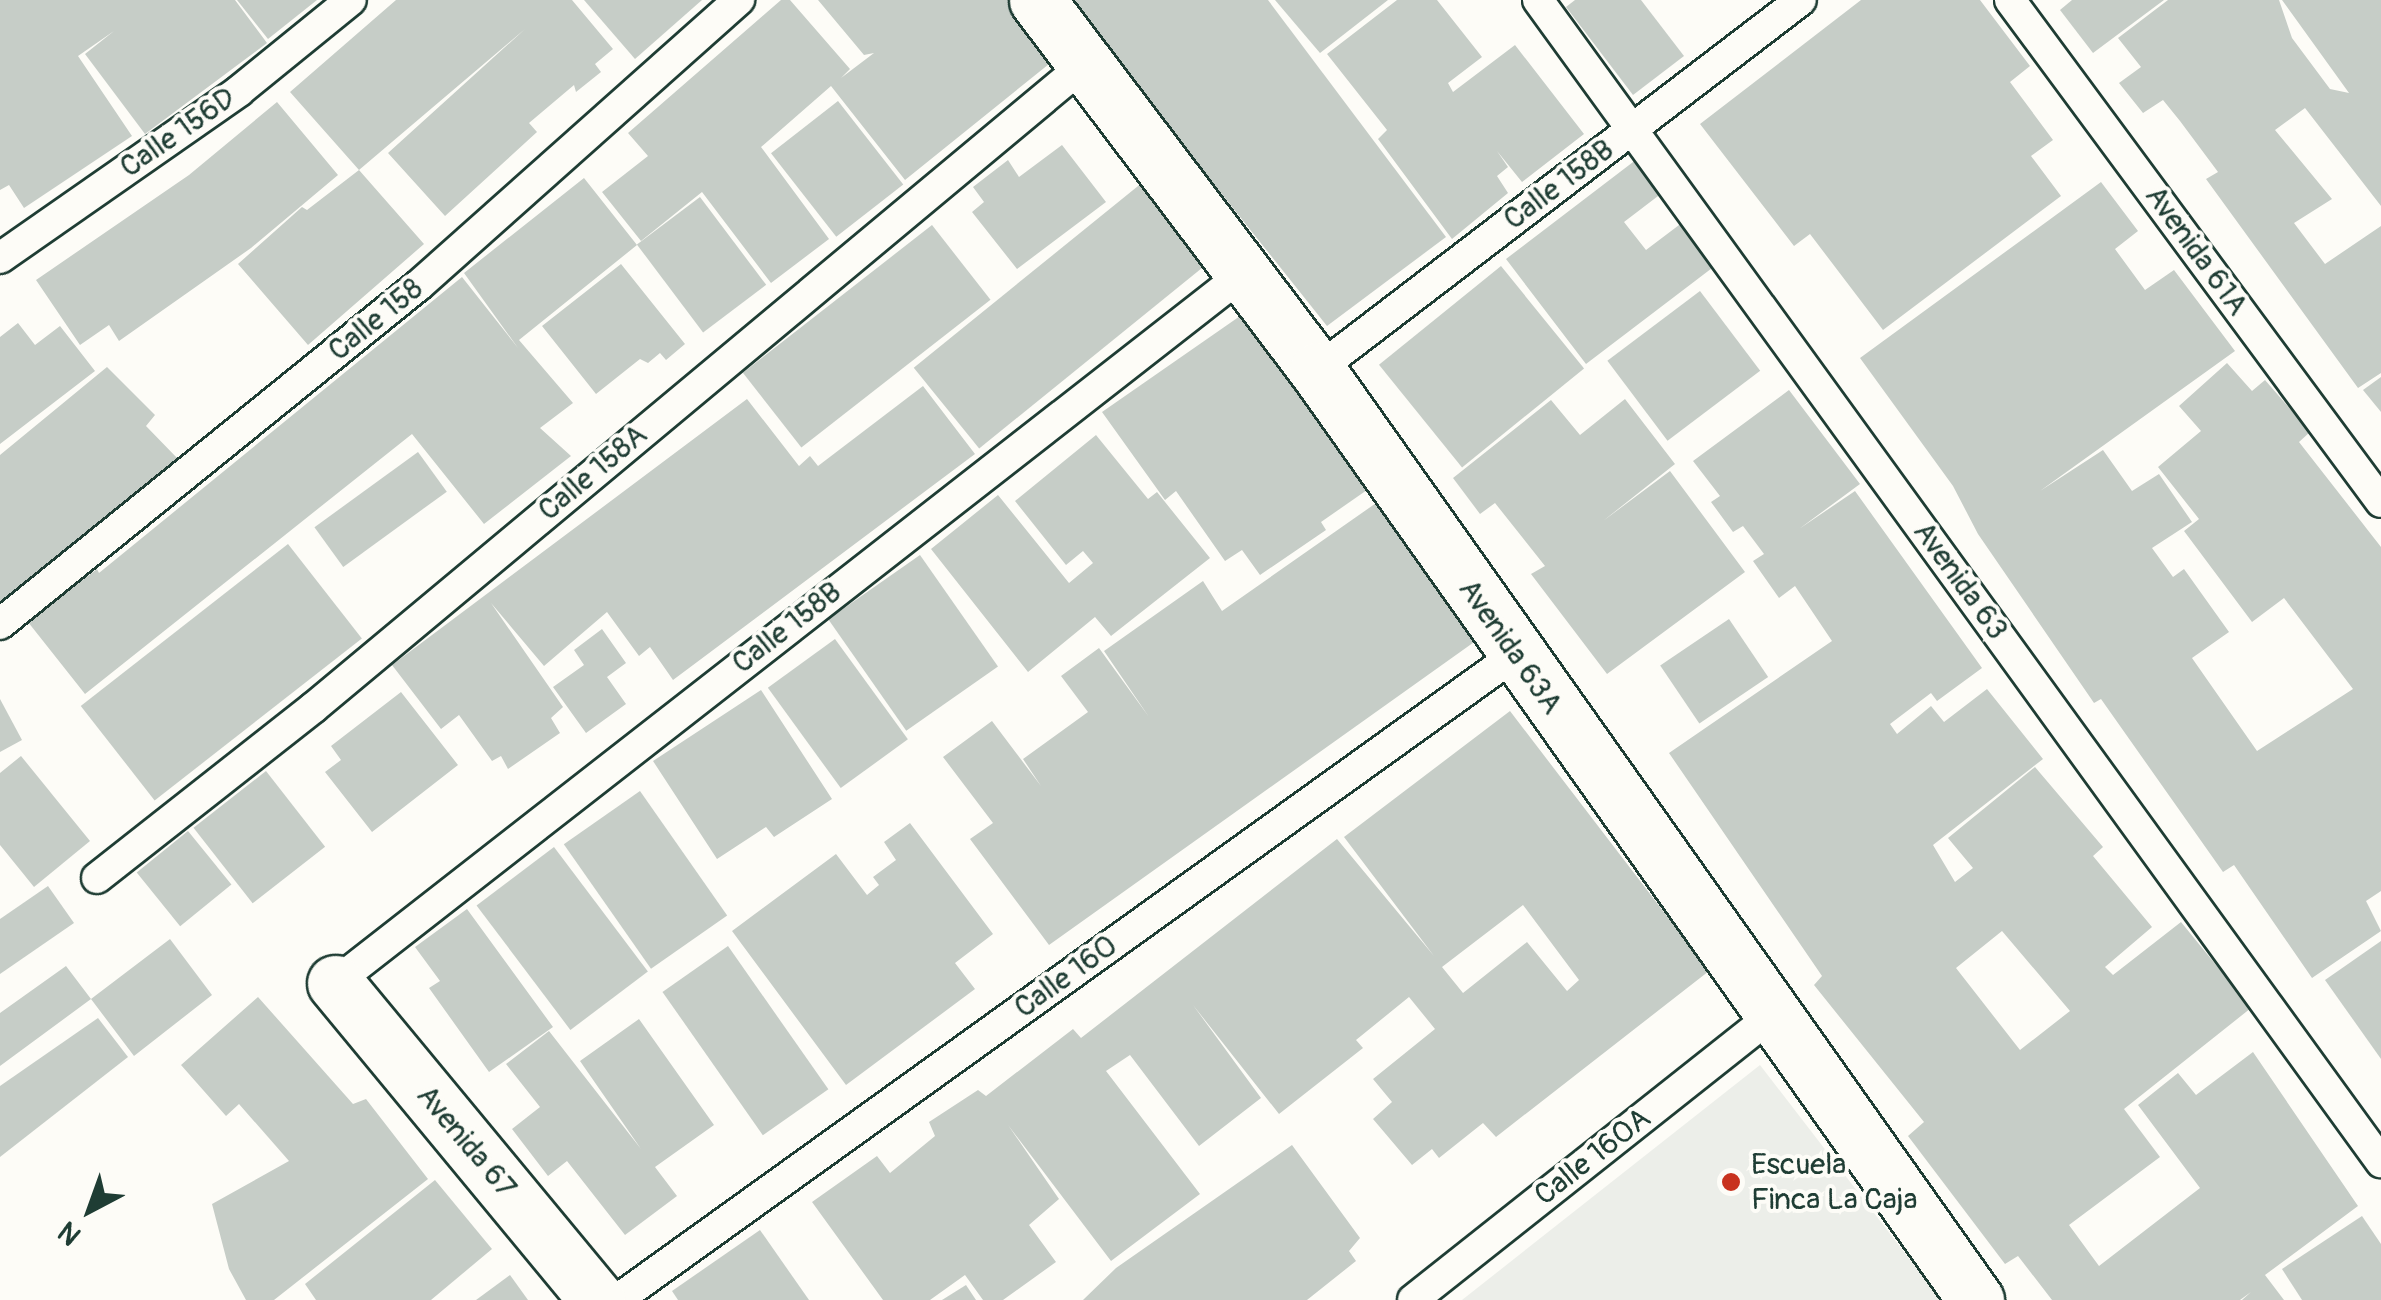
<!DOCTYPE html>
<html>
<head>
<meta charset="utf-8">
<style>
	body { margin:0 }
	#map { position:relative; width:2381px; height:1300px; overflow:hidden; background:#fdfcf7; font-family:Pangolin,sans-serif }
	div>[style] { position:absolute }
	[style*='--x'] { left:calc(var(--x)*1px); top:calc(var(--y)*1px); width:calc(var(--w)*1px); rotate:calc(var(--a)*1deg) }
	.built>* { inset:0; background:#eceee9 }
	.building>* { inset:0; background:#c6cdc7; transform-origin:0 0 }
	.roads { filter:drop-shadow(2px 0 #1f3d34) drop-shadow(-2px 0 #1f3d34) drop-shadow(0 2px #1f3d34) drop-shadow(0 -2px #1f3d34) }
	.lane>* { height:30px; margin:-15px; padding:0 15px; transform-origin:15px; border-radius:15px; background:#fdfcf7 }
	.street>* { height:55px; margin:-27.5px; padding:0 27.5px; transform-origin:27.5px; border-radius:27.5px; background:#fdfcf7 }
	.dots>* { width:28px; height:28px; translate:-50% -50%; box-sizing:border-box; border:5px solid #fdfcf7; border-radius:50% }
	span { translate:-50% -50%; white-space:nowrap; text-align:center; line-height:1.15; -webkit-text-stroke:8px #fdfcf7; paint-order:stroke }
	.street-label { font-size:30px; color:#1f3d34 }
	.poi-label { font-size:30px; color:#1f3d34 }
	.left { translate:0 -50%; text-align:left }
	.north { position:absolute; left:40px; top:1160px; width:100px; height:100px; -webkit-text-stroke:8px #fdfcf7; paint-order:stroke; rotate:221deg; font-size:28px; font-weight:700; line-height:40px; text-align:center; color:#1f3d34 }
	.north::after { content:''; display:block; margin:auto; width:35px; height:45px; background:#1f3d34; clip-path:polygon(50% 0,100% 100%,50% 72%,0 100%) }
</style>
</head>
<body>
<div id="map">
	<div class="built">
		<i style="clip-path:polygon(1760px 1065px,1941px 1300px,1462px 1300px)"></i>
	</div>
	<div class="building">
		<i style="clip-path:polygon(0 0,235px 0,267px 43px,145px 134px,85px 54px,114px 31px,78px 56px,132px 136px,24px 208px,9px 185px,0 190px)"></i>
		<i style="clip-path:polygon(237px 0,317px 0,268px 39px)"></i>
		<i style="clip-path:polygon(396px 0,572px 0,613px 49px,595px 64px,601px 72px,576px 92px,574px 85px,529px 123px,537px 132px,445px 216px,388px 153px,525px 29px,359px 170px,290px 92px)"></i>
		<i style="clip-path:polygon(584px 0,702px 0,635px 59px)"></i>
		<i style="clip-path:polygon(781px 0,790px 0,850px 69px,841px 78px,874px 53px,864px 55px,818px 0,1015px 0,1059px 56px,905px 180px,831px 86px,761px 147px,829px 239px,771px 283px,702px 192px,641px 241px,602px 192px,648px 156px,628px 133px)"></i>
		<i style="clip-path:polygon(1067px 0,1268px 0,1446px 237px,1327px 326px)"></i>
		<i style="clip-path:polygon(1275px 0,1388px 0,1320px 53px)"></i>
		<i style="clip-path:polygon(1397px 0,1437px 0,1482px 57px,1448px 83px,1453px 92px,1515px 45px,1584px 134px,1522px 182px,1497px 151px,1508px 167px,1497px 176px,1508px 193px,1452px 239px,1378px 139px,1387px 130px,1327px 54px)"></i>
		<i style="clip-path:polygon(1575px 0,1641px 0,1684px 56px,1633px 95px,1566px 7px)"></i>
		<i style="clip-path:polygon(1861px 0,1980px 0,2030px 66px,2010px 82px,2053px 140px,2031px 156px,2061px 196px,1883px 330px,1810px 234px,1794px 246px,1700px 124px)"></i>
		<i style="clip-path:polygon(2072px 0,2164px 0,2093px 53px,2060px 10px)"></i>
		<i style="clip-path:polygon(2168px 0,2279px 0,2292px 38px,2330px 89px,2349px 93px,2282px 0,2381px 0,2381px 206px,2305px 108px,2275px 130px,2332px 199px,2294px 223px,2325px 264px,2381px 226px,2381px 373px,2358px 388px,2206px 179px,2218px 172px,2180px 121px,2163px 100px,2143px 113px,2119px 83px,2141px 67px,2118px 38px)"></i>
		<i style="left:838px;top:101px;width:106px;height:85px;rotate:52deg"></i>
		<i style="clip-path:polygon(277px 102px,338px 175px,251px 248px,119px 341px,109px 325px,80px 345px,36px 280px,189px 175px)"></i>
		<i style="clip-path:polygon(1062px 145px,1106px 202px,1017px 269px,972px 212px,984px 202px,973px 187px,1008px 160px,1019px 177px)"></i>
		<i style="clip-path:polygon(1637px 159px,1662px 193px,1624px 222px,1646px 250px,1687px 219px,1720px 262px,1586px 364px,1506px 259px)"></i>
		<i style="clip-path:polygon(359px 170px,424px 244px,308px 345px,238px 264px,302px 207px,307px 210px)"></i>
		<i style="clip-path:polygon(584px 178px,637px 245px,519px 340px,573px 403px,540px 428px,571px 456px,484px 524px,412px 434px,85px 694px,28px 622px,97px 569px,99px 573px,462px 277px,518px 348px,464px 273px)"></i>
		<i style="left:1143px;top:182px;width:104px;height:295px;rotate:51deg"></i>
		<i style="clip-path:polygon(2101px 182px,2138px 231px,2115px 249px,2145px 290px,2174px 270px,2235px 351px,2040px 491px,2103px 450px,2132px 491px,2159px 474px,2192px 522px,2152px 548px,2173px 577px,2184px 569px,2229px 632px,2192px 658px,2257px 751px,2353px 689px,2284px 598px,2252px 622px,2184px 531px,2199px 519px,2158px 467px,2201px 431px,2179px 406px,2227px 363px,2252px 391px,2265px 380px,2310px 432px,2299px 442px,2381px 547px,2381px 891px,2366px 901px,2381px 931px,2312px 978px,2234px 865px,2223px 872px,2101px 699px,2094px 703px,1978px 534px,1953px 486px,1860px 358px)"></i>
		<i style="left:700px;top:197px;width:110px;height:79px;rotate:53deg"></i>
		<i style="left:932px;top:225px;width:95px;height:240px;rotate:52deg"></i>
		<i style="clip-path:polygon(621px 264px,685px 344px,666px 360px,660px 353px,648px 363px,640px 359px,596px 394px,542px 326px)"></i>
		<i style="left:1501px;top:266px;width:132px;height:157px;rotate:51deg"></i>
		<i style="left:1700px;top:291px;width:100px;height:116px;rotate:53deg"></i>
		<i style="clip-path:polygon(1243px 314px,1367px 490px,1321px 522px,1326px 530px,1260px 575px,1242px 550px,1225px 561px,1176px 491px,1165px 500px,1102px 412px)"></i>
		<i style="clip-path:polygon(18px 323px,35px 345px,60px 326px,95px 371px,0 444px,0 337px)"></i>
		<i style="clip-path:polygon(107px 367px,155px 415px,146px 426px,179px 460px,0 615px,0 455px)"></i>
		<i style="clip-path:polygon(2381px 377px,2381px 412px,2363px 390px)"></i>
		<i style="clip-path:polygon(923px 386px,975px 454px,673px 680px,650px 647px,639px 656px,607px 612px,544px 666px,491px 603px,563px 707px,551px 718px,560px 733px,508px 769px,501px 756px,492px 761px,459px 715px,441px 729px,392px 665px,747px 399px,799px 466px,810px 456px,818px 466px)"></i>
		<i style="clip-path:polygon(evenodd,1789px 390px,1860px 484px,1799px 529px,1855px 491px,1982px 668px,1937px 701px,1931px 693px,1890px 724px,1897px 734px,1931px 706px,1944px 722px,1987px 689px,2043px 759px,1933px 845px,1955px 882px,1973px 868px,1948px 838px,2035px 767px,2103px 847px,2093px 856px,2152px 927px,2105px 967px,2113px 975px,2181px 922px,2251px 1008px,2124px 1109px,2160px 1157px,2069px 1225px,2099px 1266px,2200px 1188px,2138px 1105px,2178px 1073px,2196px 1095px,2253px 1052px,2358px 1206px,2265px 1275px,2284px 1300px,2242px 1300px,2251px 1292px,2240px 1300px,2052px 1300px,2018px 1256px,2005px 1264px,1908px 1136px,1924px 1122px,1814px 985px,1822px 976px,1669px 753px,1832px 641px,1795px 586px,1779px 598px,1753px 561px,1764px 554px,1743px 526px,1733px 532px,1711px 502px,1720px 496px,1693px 461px,1789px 390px,2002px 931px,2070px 1011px,2020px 1050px,1956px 968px,2002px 931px)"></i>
		<i style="clip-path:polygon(1625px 399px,1675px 464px,1603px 521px,1670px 471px,1745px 572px,1607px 674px,1531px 574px,1545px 566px,1495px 503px,1480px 514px,1453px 478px,1551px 400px,1580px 435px)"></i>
		<i style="clip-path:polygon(1096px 435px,1148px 499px,1157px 492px,1210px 558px,1111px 636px,1095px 617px,1028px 672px,931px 549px,998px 495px,1069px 583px,1093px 563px,1083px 551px,1066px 565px,1015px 501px)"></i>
		<i style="left:418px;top:452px;width:49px;height:128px;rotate:54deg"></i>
		<i style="clip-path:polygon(1379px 501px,1477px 640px,1049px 945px,970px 839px,993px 823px,943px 757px,992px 721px,1041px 786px,1023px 759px,1088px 712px,1061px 676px,1099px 648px,1149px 717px,1104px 651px,1203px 581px,1222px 611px)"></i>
		<i style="left:288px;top:544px;width:120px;height:263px;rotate:52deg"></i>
		<i style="left:920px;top:555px;width:136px;height:112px;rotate:55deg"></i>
		<i style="left:1729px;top:619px;width:70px;height:83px;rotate:56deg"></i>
		<i style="clip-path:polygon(602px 629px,626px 663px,607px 677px,626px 704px,586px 733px,553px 687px,584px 665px,574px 650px)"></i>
		<i style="left:835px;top:639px;width:124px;height:83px;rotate:54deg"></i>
		<i style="clip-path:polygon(761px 690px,832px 799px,774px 837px,766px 827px,717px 859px,653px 761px)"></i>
		<i style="clip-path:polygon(401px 692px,458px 765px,372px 832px,325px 772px,341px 760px,331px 746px)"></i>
		<i style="clip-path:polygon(0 699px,22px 740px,0 752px)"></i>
		<i style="clip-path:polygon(evenodd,1510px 711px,1709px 971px,1496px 1137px,1483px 1123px,1439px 1158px,1432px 1149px,1412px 1165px,1373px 1119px,1392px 1102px,1373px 1079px,1435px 1029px,1409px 997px,1356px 1040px,1363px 1048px,1279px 1114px,1193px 1005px,1261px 1098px,1199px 1146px,1130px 1055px,1106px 1071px,1200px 1194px,1111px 1261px,1008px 1125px,1059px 1199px,1029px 1225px,1056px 1262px,1003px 1300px,983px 1300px,965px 1275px,930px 1300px,883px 1300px,812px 1202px,877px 1156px,890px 1173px,935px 1136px,929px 1122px,978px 1090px,986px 1096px,1073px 1029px,1081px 1038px,1337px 839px,1434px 956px,1344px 837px,1510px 711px,1523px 905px,1579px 980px,1567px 991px,1527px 942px,1463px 993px,1442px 967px,1523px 905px)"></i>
		<i style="clip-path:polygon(21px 756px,90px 841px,34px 887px,0 845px,0 773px)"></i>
		<i style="left:266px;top:771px;width:96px;height:92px;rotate:52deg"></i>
		<i style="left:640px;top:791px;width:152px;height:93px;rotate:55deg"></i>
		<i style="clip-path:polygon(910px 823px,993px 934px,955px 963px,975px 989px,846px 1085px,732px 931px,836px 854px,867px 895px,879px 885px,873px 877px,896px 860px,884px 842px)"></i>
		<i style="left:188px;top:831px;width:69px;height:66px;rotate:51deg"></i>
		<i style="left:554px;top:847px;width:156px;height:97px;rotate:53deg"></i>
		<i style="clip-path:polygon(48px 886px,74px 923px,0 974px,0 919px)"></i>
		<i style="clip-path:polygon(467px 909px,553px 1027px,489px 1072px,429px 988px,440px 981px,415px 947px)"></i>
		<i style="clip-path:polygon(170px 939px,212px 995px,134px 1056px,91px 999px,0 1066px,0 1013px,66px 966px,91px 999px)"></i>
		<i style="clip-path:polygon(2381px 941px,2381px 1059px,2325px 980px)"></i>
		<i style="left:728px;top:946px;width:175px;height:80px;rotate:55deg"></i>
		<i style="clip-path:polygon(258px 997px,353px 1104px,366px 1099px,428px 1179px,274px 1300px,246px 1300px,229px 1269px,212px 1204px,289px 1161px,239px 1104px,226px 1116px,181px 1065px)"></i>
		<i style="clip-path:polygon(98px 1018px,128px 1057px,0 1157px,0 1086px)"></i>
		<i style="clip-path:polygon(639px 1019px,714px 1125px,655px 1167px,677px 1196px,625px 1235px,567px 1161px,548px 1176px,512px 1129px,540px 1107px,506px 1064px,549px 1031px,641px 1149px,580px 1061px)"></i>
		<i style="clip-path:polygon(1292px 1145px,1360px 1238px,1349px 1251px,1356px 1261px,1307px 1300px,1083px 1300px,1116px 1268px)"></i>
		<i style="clip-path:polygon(435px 1180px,492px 1249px,431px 1300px,316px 1300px,305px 1284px)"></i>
		<i style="clip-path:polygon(2362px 1216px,2381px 1244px,2381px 1300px,2302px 1300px,2282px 1269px)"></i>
		<i style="clip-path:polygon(760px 1230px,809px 1300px,678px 1300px,672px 1291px)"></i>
		<i style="clip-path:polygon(510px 1275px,528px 1300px,476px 1300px)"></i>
		<i style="clip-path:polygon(966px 1285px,976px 1300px,942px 1300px)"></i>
	</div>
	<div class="roads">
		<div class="lane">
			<i style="--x:1538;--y:0;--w:1436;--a:54.04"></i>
			<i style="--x:2010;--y:0;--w:624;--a:53.53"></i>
			<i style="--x:0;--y:258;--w:292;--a:-34.9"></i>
			<i style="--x:239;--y:91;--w:144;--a:-39.1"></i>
			<i style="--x:1317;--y:370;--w:609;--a:-37.4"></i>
			<i style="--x:0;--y:624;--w:539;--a:-38.98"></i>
			<i style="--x:419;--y:285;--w:429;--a:-41.7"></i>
			<i style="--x:97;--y:878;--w:275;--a:-38.2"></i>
			<i style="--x:313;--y:708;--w:1005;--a:-39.83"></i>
			<i style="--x:335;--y:983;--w:1151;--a:-37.98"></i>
			<i style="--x:617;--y:1300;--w:1106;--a:-35.69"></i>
			<i style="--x:1413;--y:1300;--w:459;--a:-38.4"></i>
		</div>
		<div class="street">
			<i style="--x:1037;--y:0;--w:464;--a:52.9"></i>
			<i style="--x:1317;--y:370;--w:1140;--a:54.68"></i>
			<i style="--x:335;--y:983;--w:411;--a:50.4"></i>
		</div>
	</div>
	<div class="dots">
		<i style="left:1731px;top:1182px;background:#c8321e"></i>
	</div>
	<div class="street-label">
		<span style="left:178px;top:133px;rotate:-35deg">Calle 156D</span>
		<span style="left:1559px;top:185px;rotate:-37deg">Calle 158B</span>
		<span style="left:2196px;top:251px;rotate:54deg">Avenida 61A</span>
		<span style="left:376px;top:320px;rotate:-39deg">Calle 158</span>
		<span style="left:593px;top:473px;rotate:-40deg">Calle 158A</span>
		<span style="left:1960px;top:581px;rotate:54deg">Avenida 63</span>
		<span style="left:787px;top:628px;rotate:-38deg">Calle 158B</span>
		<span style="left:1510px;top:647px;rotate:55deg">Avenida 63A</span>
		<span style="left:1066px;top:977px;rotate:-36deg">Calle 160</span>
		<span style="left:466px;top:1142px;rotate:50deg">Avenida 67</span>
		<span style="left:1593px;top:1157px;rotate:-38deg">Calle 160A</span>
	</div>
	<div class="poi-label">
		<span class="left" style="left:1751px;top:1182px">Escuela<br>Finca La Caja</span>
	</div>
	<div class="north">N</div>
</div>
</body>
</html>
